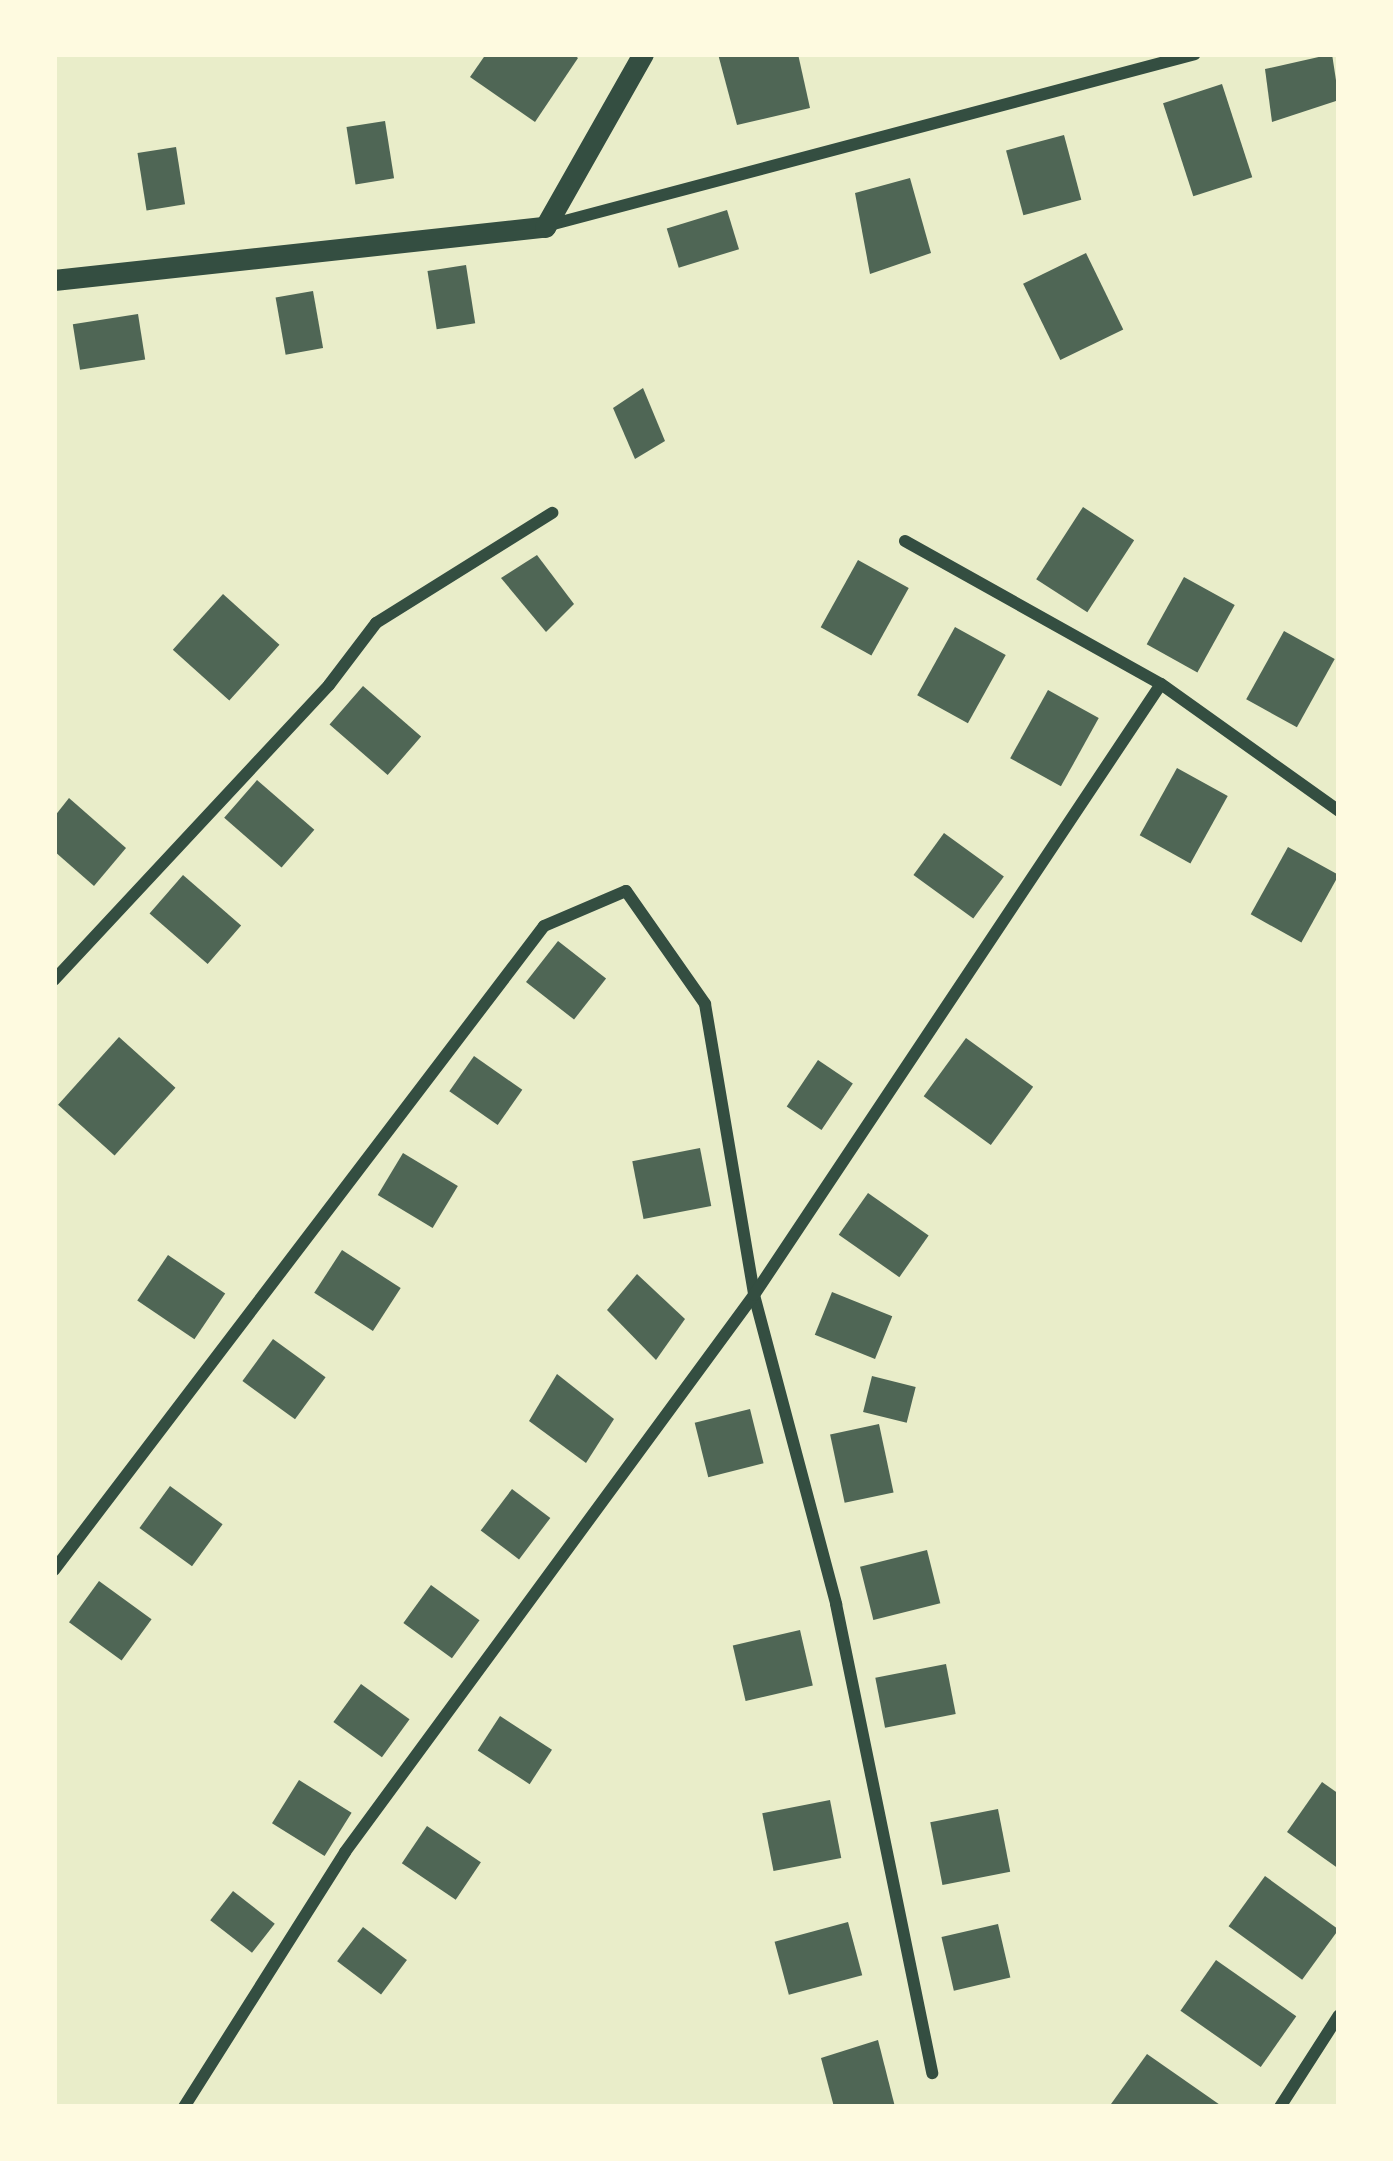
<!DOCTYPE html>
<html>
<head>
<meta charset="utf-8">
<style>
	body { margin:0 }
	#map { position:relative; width:1393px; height:2161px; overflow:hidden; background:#e9edc9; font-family:"Fira Sans",sans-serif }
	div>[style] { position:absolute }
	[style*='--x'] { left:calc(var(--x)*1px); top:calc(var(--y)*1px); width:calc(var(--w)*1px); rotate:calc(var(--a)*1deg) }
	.building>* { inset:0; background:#4f6655; transform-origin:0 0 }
	.minor>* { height:12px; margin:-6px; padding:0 6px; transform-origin:6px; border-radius:6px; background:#344e41 }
	.tertiary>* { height:21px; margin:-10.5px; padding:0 10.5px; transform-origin:10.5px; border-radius:10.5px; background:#344e41 }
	span { translate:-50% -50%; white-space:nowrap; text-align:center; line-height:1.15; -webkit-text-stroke:12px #fefae0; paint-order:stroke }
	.frame { position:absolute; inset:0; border:57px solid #fefae0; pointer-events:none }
</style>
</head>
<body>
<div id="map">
	<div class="building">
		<i style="clip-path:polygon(486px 54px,573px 54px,578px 58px,535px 122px,470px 77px)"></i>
		<i style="clip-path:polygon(718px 54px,798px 54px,810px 108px,737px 125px)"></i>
		<i style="clip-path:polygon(1332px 54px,1339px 100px,1272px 122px,1265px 69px)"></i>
		<i style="left:1222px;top:84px;width:98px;height:62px;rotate:72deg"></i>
		<i style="left:385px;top:121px;width:58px;height:39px;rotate:81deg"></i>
		<i style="left:1064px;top:135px;width:67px;height:60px;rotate:75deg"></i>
		<i style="left:176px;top:147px;width:58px;height:39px;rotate:81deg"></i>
		<i style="clip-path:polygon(910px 178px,931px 253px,870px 274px,855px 193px)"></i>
		<i style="left:727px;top:210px;width:41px;height:63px;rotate:73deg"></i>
		<i style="left:1086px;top:253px;width:85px;height:70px;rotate:64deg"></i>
		<i style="left:466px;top:265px;width:59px;height:39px;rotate:81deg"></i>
		<i style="left:313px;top:291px;width:58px;height:38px;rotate:80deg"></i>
		<i style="left:138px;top:314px;width:46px;height:66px;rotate:81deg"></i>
		<i style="clip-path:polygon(643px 388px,665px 441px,635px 459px,613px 408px)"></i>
		<i style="left:1083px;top:507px;width:61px;height:86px;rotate:33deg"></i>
		<i style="clip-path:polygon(537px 555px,574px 604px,546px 632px,501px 578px)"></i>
		<i style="left:858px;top:560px;width:58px;height:77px;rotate:29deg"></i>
		<i style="left:1184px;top:577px;width:58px;height:77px;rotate:29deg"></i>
		<i style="left:223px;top:594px;width:76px;height:75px;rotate:42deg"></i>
		<i style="left:955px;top:627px;width:58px;height:78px;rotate:29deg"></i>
		<i style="left:1284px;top:631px;width:58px;height:78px;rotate:29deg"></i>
		<i style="left:363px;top:686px;width:77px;height:51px;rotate:41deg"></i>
		<i style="left:1048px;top:690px;width:58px;height:78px;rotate:29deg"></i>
		<i style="left:1177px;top:768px;width:58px;height:77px;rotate:29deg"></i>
		<i style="left:257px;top:780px;width:76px;height:50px;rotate:41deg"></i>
		<i style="clip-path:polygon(69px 798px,126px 848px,94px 886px,54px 851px,54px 817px)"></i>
		<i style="left:944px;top:833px;width:74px;height:52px;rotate:36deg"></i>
		<i style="left:1288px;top:847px;width:58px;height:77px;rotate:29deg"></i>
		<i style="left:183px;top:875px;width:77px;height:51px;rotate:41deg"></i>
		<i style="left:558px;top:941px;width:61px;height:52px;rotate:38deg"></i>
		<i style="left:119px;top:1037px;width:76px;height:91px;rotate:42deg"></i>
		<i style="left:966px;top:1038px;width:83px;height:72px;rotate:36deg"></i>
		<i style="left:474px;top:1056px;width:59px;height:43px;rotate:35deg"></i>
		<i style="left:818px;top:1060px;width:42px;height:56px;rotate:34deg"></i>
		<i style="left:700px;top:1148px;width:59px;height:69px;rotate:79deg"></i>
		<i style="left:403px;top:1153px;width:64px;height:49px;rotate:31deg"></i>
		<i style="left:868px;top:1193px;width:74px;height:51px;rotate:35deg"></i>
		<i style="left:342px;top:1250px;width:70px;height:51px;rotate:33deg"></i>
		<i style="left:168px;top:1255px;width:69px;height:55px;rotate:34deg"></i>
		<i style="clip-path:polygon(637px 1274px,685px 1319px,656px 1360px,607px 1310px)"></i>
		<i style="left:832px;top:1292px;width:65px;height:46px;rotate:22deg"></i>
		<i style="left:273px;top:1339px;width:65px;height:52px;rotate:36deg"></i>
		<i style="clip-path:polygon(557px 1374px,614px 1419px,586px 1463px,529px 1421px)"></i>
		<i style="left:872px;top:1376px;width:45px;height:37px;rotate:14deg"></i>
		<i style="left:750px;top:1409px;width:56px;height:57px;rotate:76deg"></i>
		<i style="left:879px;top:1424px;width:70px;height:50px;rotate:78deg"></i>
		<i style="left:170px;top:1486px;width:65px;height:52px;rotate:36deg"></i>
		<i style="left:512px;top:1489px;width:48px;height:52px;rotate:37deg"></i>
		<i style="left:927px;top:1550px;width:55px;height:69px;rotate:76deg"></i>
		<i style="left:99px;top:1581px;width:65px;height:51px;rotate:36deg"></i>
		<i style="left:431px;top:1585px;width:60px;height:47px;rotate:36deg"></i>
		<i style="left:800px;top:1630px;width:57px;height:69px;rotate:77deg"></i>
		<i style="left:946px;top:1664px;width:51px;height:72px;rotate:79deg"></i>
		<i style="left:361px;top:1684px;width:60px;height:47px;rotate:36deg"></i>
		<i style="left:500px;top:1716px;width:62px;height:41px;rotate:33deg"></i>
		<i style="left:299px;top:1780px;width:62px;height:51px;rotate:32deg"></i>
		<i style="clip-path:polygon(1322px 1782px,1339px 1794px,1339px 1869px,1287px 1832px)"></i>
		<i style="left:830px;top:1800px;width:59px;height:69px;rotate:79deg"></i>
		<i style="left:998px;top:1809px;width:64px;height:69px;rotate:79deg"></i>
		<i style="left:427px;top:1826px;width:65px;height:45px;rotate:34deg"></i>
		<i style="left:1265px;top:1876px;width:91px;height:62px;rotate:36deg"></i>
		<i style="left:233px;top:1891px;width:53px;height:37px;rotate:38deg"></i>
		<i style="left:848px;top:1922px;width:55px;height:76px;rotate:75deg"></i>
		<i style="left:998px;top:1924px;width:55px;height:58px;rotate:77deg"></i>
		<i style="left:363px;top:1927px;width:55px;height:43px;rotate:37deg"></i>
		<i style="left:1216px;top:1960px;width:98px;height:62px;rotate:35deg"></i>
		<i style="clip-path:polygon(878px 2040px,895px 2107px,834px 2107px,821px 2058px)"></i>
		<i style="clip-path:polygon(1147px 2054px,1223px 2107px,1111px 2104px)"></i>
	</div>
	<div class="minor">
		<i style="--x:546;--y:226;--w:671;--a:-14.84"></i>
		<i style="--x:905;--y:541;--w:293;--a:29.2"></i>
		<i style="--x:1161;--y:684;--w:219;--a:35.5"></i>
		<i style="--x:54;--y:980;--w:403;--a:-47"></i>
		<i style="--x:329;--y:685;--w:78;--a:-52.8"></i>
		<i style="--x:376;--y:623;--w:208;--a:-32"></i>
		<i style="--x:54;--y:1570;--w:809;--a:-52.73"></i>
		<i style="--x:544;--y:926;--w:89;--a:-23.1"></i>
		<i style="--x:626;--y:891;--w:138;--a:55"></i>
		<i style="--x:705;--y:1004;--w:295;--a:80.4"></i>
		<i style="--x:754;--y:1295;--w:320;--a:75.1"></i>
		<i style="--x:836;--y:1604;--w:479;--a:78.4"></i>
		<i style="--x:184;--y:2107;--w:302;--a:-57.7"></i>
		<i style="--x:345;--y:1852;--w:691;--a:-53.71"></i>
		<i style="--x:754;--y:1295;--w:734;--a:-56.33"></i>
		<i style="--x:1280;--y:2107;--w:109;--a:-57.3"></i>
	</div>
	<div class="tertiary">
		<i style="--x:54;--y:280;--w:494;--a:-6.2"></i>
		<i style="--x:545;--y:227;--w:199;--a:-60.5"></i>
	</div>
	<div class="frame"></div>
</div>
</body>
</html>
